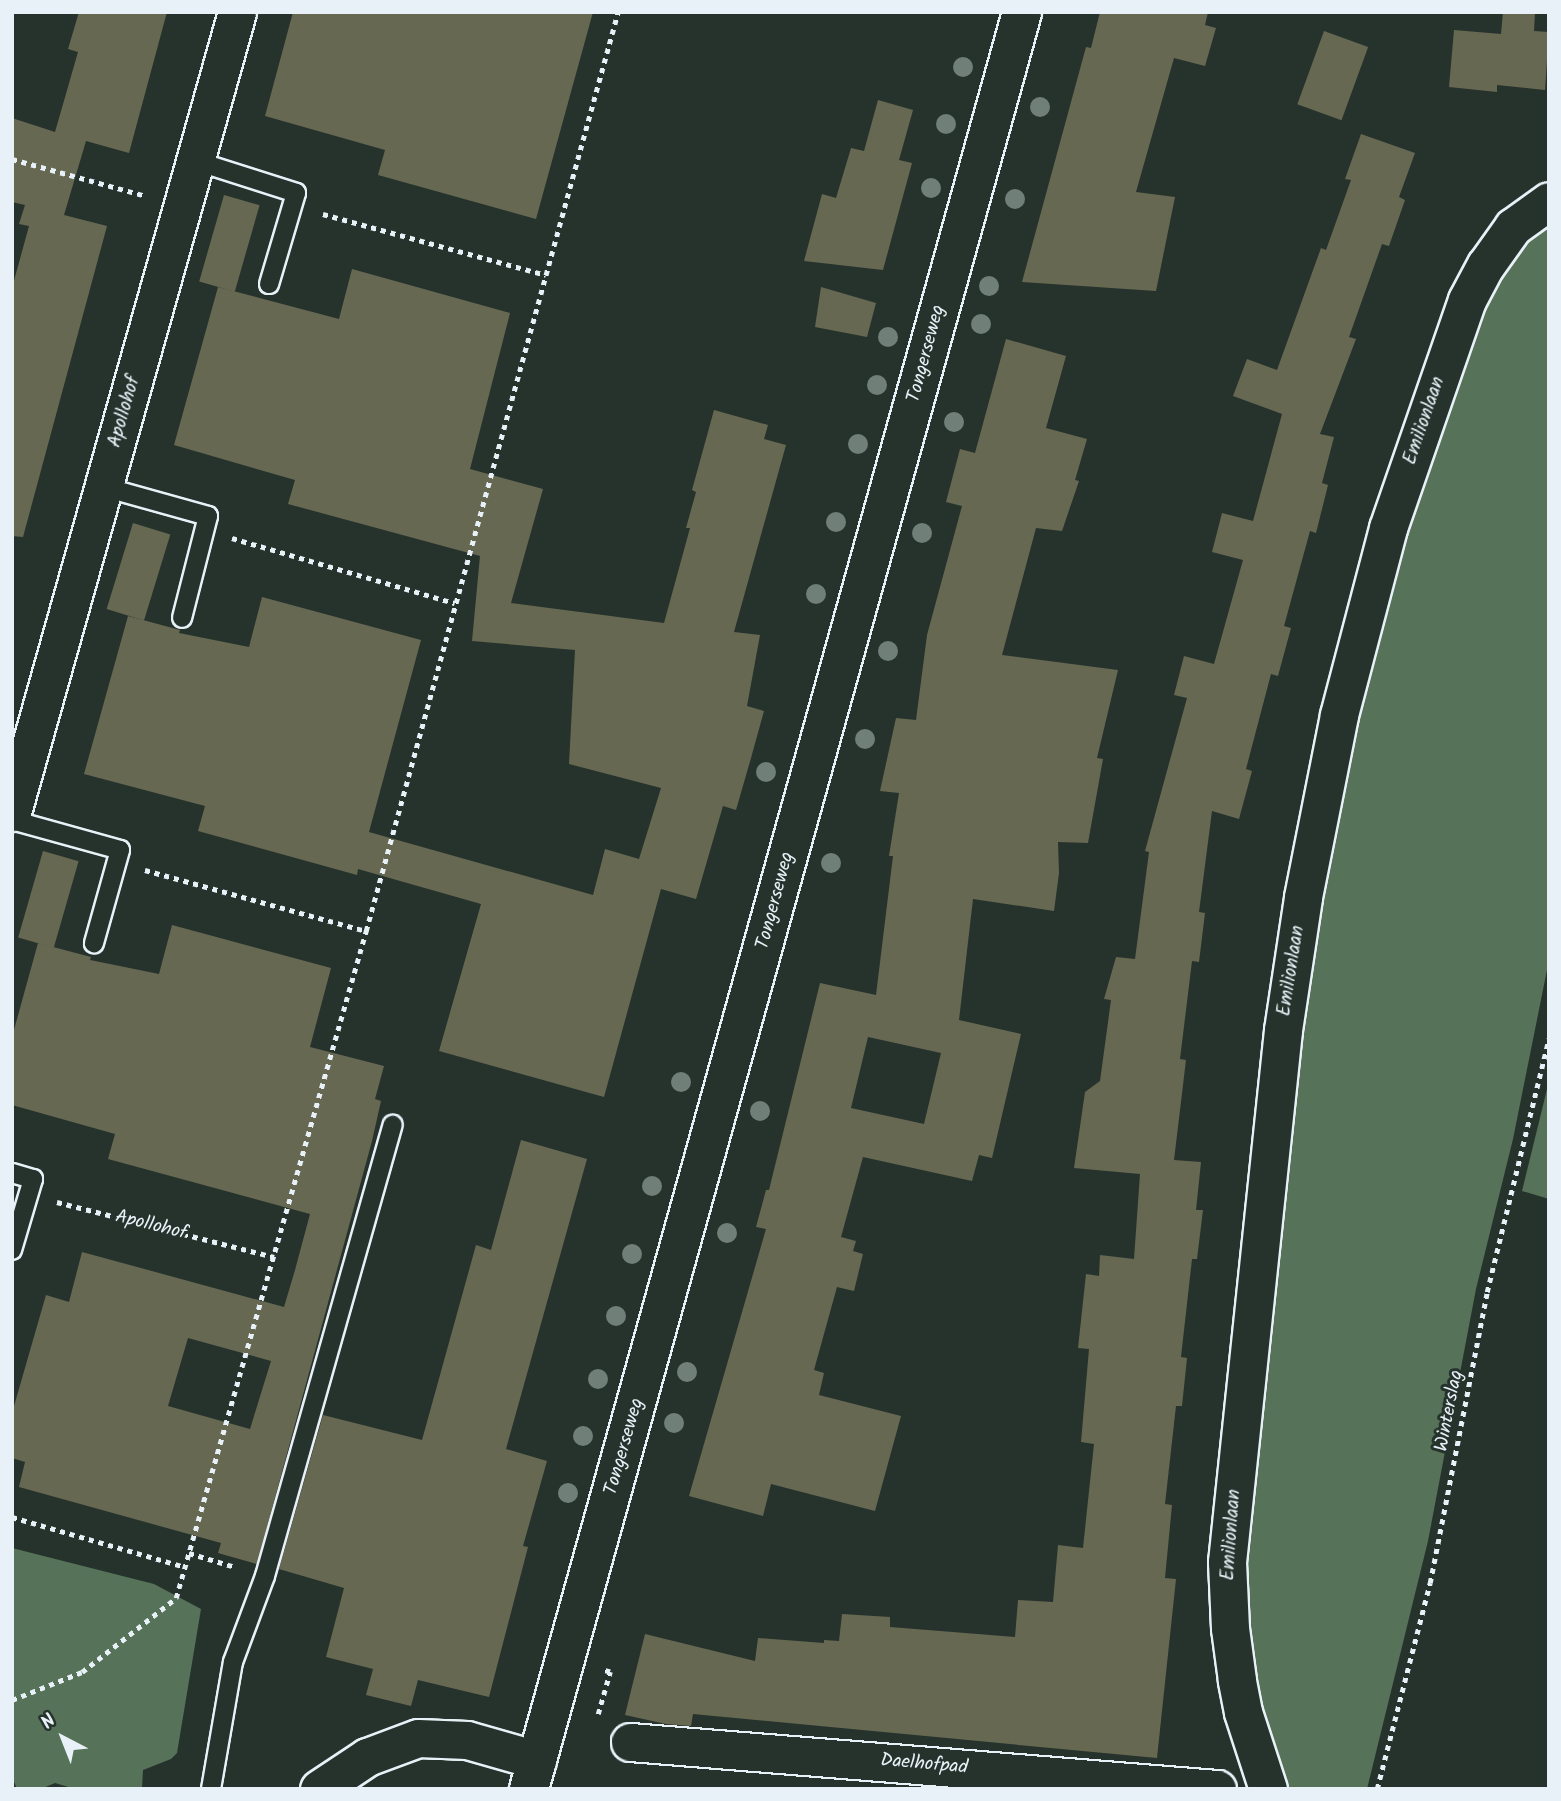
<!DOCTYPE html>
<html>
<head>
<meta charset="utf-8">
<style>
	body { margin:0 }
	#map { position:relative; width:1561px; height:1801px; overflow:hidden; background:#26332d; font-family:Kalam,sans-serif }
	div>[style] { position:absolute }
	[style*='--x'] { left:calc(var(--x)*1px); top:calc(var(--y)*1px); width:calc(var(--w)*1px); rotate:calc(var(--a)*1deg) }
	.green>* { inset:0; background:#567258 }
	.building>* { inset:0; background:#676852; transform-origin:0 0 }
	.path>* { height:4.5px; margin-top:-2.25px; transform-origin:0; background:repeating-linear-gradient(90deg,#e8f1f8 0 5px,transparent 0 10px) }
	.roads { filter:drop-shadow(2px 0 #e8f1f8) drop-shadow(-2px 0 #e8f1f8) drop-shadow(0 2px #e8f1f8) drop-shadow(0 -2px #e8f1f8) }
	.service>* { height:18px; margin:-9px; padding:0 9px; transform-origin:9px; border-radius:9px; background:#26332d }
	.minor>* { height:37px; margin:-18.5px; padding:0 18.5px; transform-origin:18.5px; border-radius:18.5px; background:#26332d }
	.primary>* { height:38px; margin:-19px; padding:0 19px; transform-origin:19px; border-radius:19px; background:#26332d }
	.trees>* { width:20px; height:20px; margin:-10px; border-radius:50%; background:#717f79 }
	span { translate:-50% -50%; white-space:nowrap; text-align:center; line-height:1.15; -webkit-text-stroke:6px #26332d; paint-order:stroke }
	.street-label { font-size:19px; color:#e8f1f8 }
	.frame { position:absolute; inset:0; border:14px solid #e8f1f8; pointer-events:none }
	.north { position:absolute; left:28px; top:1703px; width:70px; height:70px; -webkit-text-stroke:5px #26332d; paint-order:stroke; rotate:318deg; font-size:19px; font-weight:700; line-height:28px; text-align:center; color:#e8f1f8 }
	.north::after { content:''; display:block; margin:auto; width:24px; height:32px; background:#e8f1f8; clip-path:polygon(50% 0,100% 100%,50% 72%,0 100%) }
</style>
</head>
<body>
<div id="map">
	<div class="green">
		<i style="clip-path:polygon(1549px 223px,1549px 960px,1513px 1139px,1476px 1289px,1428px 1541px,1367px 1789px,1288px 1789px,1260px 1719px,1244px 1616px,1244px 1546px,1296px 1041px,1350px 737px,1379px 617px,1443px 410px,1473px 328px,1493px 286px,1515px 254px)"></i>
		<i style="clip-path:polygon(1549px 1081px,1549px 1199px,1522px 1191px)"></i>
		<i style="clip-path:polygon(12px 1548px,154px 1584px,201px 1609px,177px 1753px,171px 1759px,143px 1770px,142px 1789px,75px 1789px,55px 1783px,41px 1789px,17px 1789px,12px 1777px)"></i>
	</div>
	<div class="building">
		<i style="clip-path:polygon(79px 12px,167px 12px,129px 153px,86px 141px,64px 215px,107px 226px,23px 537px,12px 536px,12px 288px,29px 226px,19px 224px,25px 205px,12px 202px,12px 118px,55px 132px,78px 52px,68px 49px)"></i>
		<i style="clip-path:polygon(293px 12px,593px 12px,536px 219px,378px 175px,385px 150px,265px 116px)"></i>
		<i style="clip-path:polygon(1100px 12px,1208px 12px,1205px 25px,1216px 28px,1205px 66px,1174px 58px,1136px 192px,1175px 197px,1156px 291px,1022px 282px,1086px 47px,1091px 48px)"></i>
		<i style="clip-path:polygon(1503px 12px,1535px 12px,1534px 31px,1549px 32px,1545px 90px,1497px 85px,1497px 92px,1449px 87px,1454px 30px,1501px 34px)"></i>
		<i style="left:1324px;top:31px;width:47px;height:78px;rotate:20deg"></i>
		<i style="clip-path:polygon(878px 100px,913px 110px,899px 160px,912px 163px,883px 270px,804px 261px,822px 194px,836px 198px,851px 148px,864px 151px)"></i>
		<i style="clip-path:polygon(1361px 134px,1415px 153px,1399px 197px,1405px 200px,1389px 246px,1382px 244px,1349px 337px,1356px 339px,1320px 434px,1334px 437px,1322px 483px,1328px 485px,1316px 533px,1310px 531px,1284px 626px,1291px 628px,1278px 676px,1271px 674px,1246px 769px,1252px 771px,1239px 819px,1212px 811px,1199px 912px,1205px 913px,1199px 962px,1192px 961px,1180px 1059px,1186px 1060px,1174px 1160px,1201px 1162px,1196px 1210px,1203px 1210px,1197px 1259px,1192px 1259px,1181px 1357px,1187px 1358px,1182px 1406px,1176px 1406px,1165px 1504px,1172px 1505px,1165px 1578px,1176px 1579px,1157px 1758px,693px 1714px,691px 1726px,666px 1724px,625px 1715px,645px 1634px,755px 1661px,758px 1638px,824px 1643px,824px 1640px,839px 1641px,842px 1614px,890px 1617px,890px 1627px,1015px 1637px,1018px 1600px,1053px 1602px,1058px 1545px,1083px 1548px,1094px 1444px,1081px 1442px,1089px 1349px,1078px 1348px,1086px 1274px,1099px 1276px,1100px 1255px,1134px 1259px,1140px 1174px,1074px 1168px,1085px 1092px,1100px 1081px,1111px 1000px,1104px 999px,1116px 957px,1135px 959px,1149px 852px,1145px 851px,1187px 698px,1174px 695px,1184px 656px,1214px 664px,1243px 560px,1212px 552px,1222px 513px,1253px 521px,1282px 414px,1233px 396px,1247px 359px,1277px 370px,1321px 248px,1326px 250px,1351px 180px,1345px 179px)"></i>
		<i style="left:224px;top:195px;width:37px;height:90px;rotate:16deg"></i>
		<i style="clip-path:polygon(352px 269px,510px 313px,470px 469px,543px 489px,511px 603px,664px 623px,690px 528px,686px 528px,696px 492px,692px 490px,714px 410px,768px 425px,764px 439px,786px 445px,734px 632px,760px 635px,747px 706px,764px 711px,751px 758px,736px 810px,723px 806px,696px 899px,661px 889px,604px 1097px,439px 1051px,481px 904px,358px 869px,357px 875px,198px 831px,205px 806px,84px 774px,128px 616px,180px 630px,179px 633px,249px 647px,262px 597px,421px 640px,369px 832px,593px 895px,605px 849px,639px 859px,661px 788px,569px 764px,575px 650px,472px 641px,480px 556px,288px 504px,295px 480px,174px 445px,218px 287px,339px 319px)"></i>
		<i style="clip-path:polygon(821px 287px,876px 303px,867px 337px,815px 327px)"></i>
		<i style="clip-path:polygon(evenodd,1006px 339px,1066px 356px,1046px 428px,1087px 439px,1075px 480px,1079px 481px,1062px 531px,1036px 528px,1002px 655px,1118px 670px,1097px 758px,1103px 759px,1088px 843px,1058px 842px,1059px 873px,1054px 911px,973px 899px,959px 1020px,1021px 1034px,992px 1158px,979px 1155px,972px 1181px,863px 1157px,841px 1237px,856px 1241px,853px 1251px,863px 1254px,854px 1291px,837px 1287px,814px 1370px,824px 1373px,819px 1395px,901px 1416px,875px 1511px,771px 1484px,763px 1516px,689px 1496px,766px 1229px,756px 1227px,766px 1190px,769px 1190px,820px 983px,876px 995px,893px 856px,889px 856px,899px 793px,880px 791px,896px 718px,916px 720px,927px 635px,962px 506px,946px 502px,960px 449px,975px 453px,1006px 339px,868px 1037px,941px 1053px,924px 1124px,851px 1108px,868px 1037px)"></i>
		<i style="left:133px;top:523px;width:39px;height:90px;rotate:17deg"></i>
		<i style="left:43px;top:851px;width:37px;height:90px;rotate:16deg"></i>
		<i style="clip-path:polygon(evenodd,172px 925px,331px 968px,310px 1047px,384px 1066px,375px 1099px,381px 1101px,372px 1141px,257px 1564px,218px 1553px,221px 1543px,19px 1487px,25px 1462px,12px 1458px,12px 1413px,46px 1295px,69px 1302px,82px 1252px,284px 1307px,295px 1270px,310px 1214px,108px 1159px,115px 1134px,12px 1105px,12px 1037px,38px 943px,91px 957px,90px 960px,159px 974px,172px 925px,188px 1338px,271px 1361px,250px 1429px,168px 1406px,188px 1338px)"></i>
		<i style="clip-path:polygon(521px 1140px,587px 1159px,506px 1449px,547px 1461px,523px 1546px,528px 1547px,489px 1697px,418px 1680px,411px 1706px,366px 1695px,373px 1669px,326px 1657px,344px 1588px,279px 1569px,323px 1415px,422px 1440px,476px 1245px,491px 1250px)"></i>
	</div>
	<div class="path">
		<i style="--x:12;--y:159;--w:136;--a:15.4"></i>
		<i style="--x:323;--y:214;--w:231;--a:15.3"></i>
		<i style="--x:232;--y:538;--w:232;--a:16.3"></i>
		<i style="--x:145;--y:870;--w:229;--a:15.4"></i>
		<i style="--x:57;--y:1202;--w:224;--a:14.2"></i>
		<i style="--x:12;--y:1517;--w:180;--a:16.1"></i>
		<i style="--x:189;--y:1553;--w:48;--a:16.9"></i>
		<i style="--x:12;--y:1700;--w:75;--a:-21.8"></i>
		<i style="--x:82;--y:1672;--w:120;--a:-38.2"></i>
		<i style="--x:176;--y:1598;--w:694;--a:-74.1"></i>
		<i style="--x:366;--y:931;--w:953;--a:-74.67"></i>
		<i style="--x:598;--y:1714;--w:44;--a:-74.1"></i>
		<i style="--x:610;--y:1672;--w:7;--a:-164"></i>
		<i style="--x:1377;--y:1789;--w:213;--a:-75.6"></i>
		<i style="--x:1430;--y:1583;--w:297;--a:-78.9"></i>
		<i style="--x:1487;--y:1292;--w:261;--a:-76.3"></i>
	</div>
	<div class="roads">
		<div class="service">
			<i style="--x:196;--y:161;--w:105;--a:17.7"></i>
			<i style="--x:296;--y:193;--w:95;--a:106.5"></i>
			<i style="--x:104;--y:487;--w:108;--a:15.6"></i>
			<i style="--x:208;--y:516;--w:105;--a:104.3"></i>
			<i style="--x:12;--y:820;--w:112;--a:15.5"></i>
			<i style="--x:120;--y:850;--w:97;--a:105.6"></i>
			<i style="--x:12;--y:1173;--w:22;--a:16"></i>
			<i style="--x:33;--y:1179;--w:74;--a:106.5"></i>
			<i style="--x:211;--y:1789;--w:129;--a:-80.2"></i>
			<i style="--x:233;--y:1662;--w:92;--a:-69.6"></i>
			<i style="--x:265;--y:1576;--w:469;--a:-74.2"></i>
		</div>
		<div class="minor">
			<i style="--x:12;--y:812;--w:831;--a:-74.29"></i>
			<i style="--x:630;--y:1742;--w:589;--a:4.58"></i>
			<i style="--x:319;--y:1789;--w:58;--a:-33.7"></i>
			<i style="--x:367;--y:1757;--w:54;--a:-20.4"></i>
			<i style="--x:418;--y:1738;--w:49;--a:2.3"></i>
			<i style="--x:467;--y:1740;--w:73;--a:15.9"></i>
			<i style="--x:1268;--y:1789;--w:81;--a:-108"></i>
			<i style="--x:1243;--y:1712;--w:33;--a:-101"></i>
			<i style="--x:1237;--y:1680;--w:52;--a:-97.7"></i>
			<i style="--x:1230;--y:1628;--w:66;--a:-92.6"></i>
			<i style="--x:1227;--y:1562;--w:535;--a:-83.99"></i>
			<i style="--x:1283;--y:1030;--w:134;--a:-81.4"></i>
			<i style="--x:1303;--y:897;--w:186;--a:-78.8"></i>
			<i style="--x:1339;--y:715;--w:193;--a:-75.3"></i>
			<i style="--x:1388;--y:528;--w:241;--a:-70.9"></i>
			<i style="--x:1467;--y:300;--w:40;--a:-62"></i>
			<i style="--x:1486;--y:265;--w:47;--a:-54.6"></i>
			<i style="--x:1513;--y:227;--w:44;--a:-35.8"></i>
		</div>
		<div class="primary">
			<i style="--x:529;--y:1789;--w:1844;--a:-74.49"></i>
		</div>
	</div>
	<div class="trees">
		<i style="left:963px;top:67px"></i>
		<i style="left:1040px;top:107px"></i>
		<i style="left:946px;top:124px"></i>
		<i style="left:931px;top:188px"></i>
		<i style="left:1015px;top:199px"></i>
		<i style="left:989px;top:286px"></i>
		<i style="left:981px;top:324px"></i>
		<i style="left:888px;top:337px"></i>
		<i style="left:877px;top:385px"></i>
		<i style="left:954px;top:422px"></i>
		<i style="left:858px;top:444px"></i>
		<i style="left:836px;top:522px"></i>
		<i style="left:922px;top:533px"></i>
		<i style="left:816px;top:594px"></i>
		<i style="left:888px;top:651px"></i>
		<i style="left:865px;top:739px"></i>
		<i style="left:766px;top:772px"></i>
		<i style="left:831px;top:863px"></i>
		<i style="left:681px;top:1082px"></i>
		<i style="left:760px;top:1111px"></i>
		<i style="left:652px;top:1186px"></i>
		<i style="left:727px;top:1233px"></i>
		<i style="left:632px;top:1254px"></i>
		<i style="left:616px;top:1316px"></i>
		<i style="left:687px;top:1372px"></i>
		<i style="left:598px;top:1379px"></i>
		<i style="left:674px;top:1423px"></i>
		<i style="left:583px;top:1436px"></i>
		<i style="left:568px;top:1493px"></i>
	</div>
	<div class="street-label">
		<span style="left:927px;top:354px;rotate:-75deg">Tongerseweg</span>
		<span style="left:125px;top:412px;rotate:-74deg">Apollohof</span>
		<span style="left:1425px;top:421px;rotate:-71deg">Emilionlaan</span>
		<span style="left:776px;top:901px;rotate:-75deg">Tongerseweg</span>
		<span style="left:1292px;top:971px;rotate:-81deg">Emilionlaan</span>
		<span style="left:151px;top:1226px;rotate:14deg">Apollohof</span>
		<span style="left:1450px;top:1411px;rotate:-79deg">Winterslag</span>
		<span style="left:625px;top:1447px;rotate:-74deg">Tongerseweg</span>
		<span style="left:1232px;top:1535px;rotate:-86deg">Emilionlaan</span>
		<span style="left:924px;top:1765px;rotate:5deg">Daelhofpad</span>
	</div>
	<div class="frame"></div>
	<div class="north">N</div>
</div>
</body>
</html>
